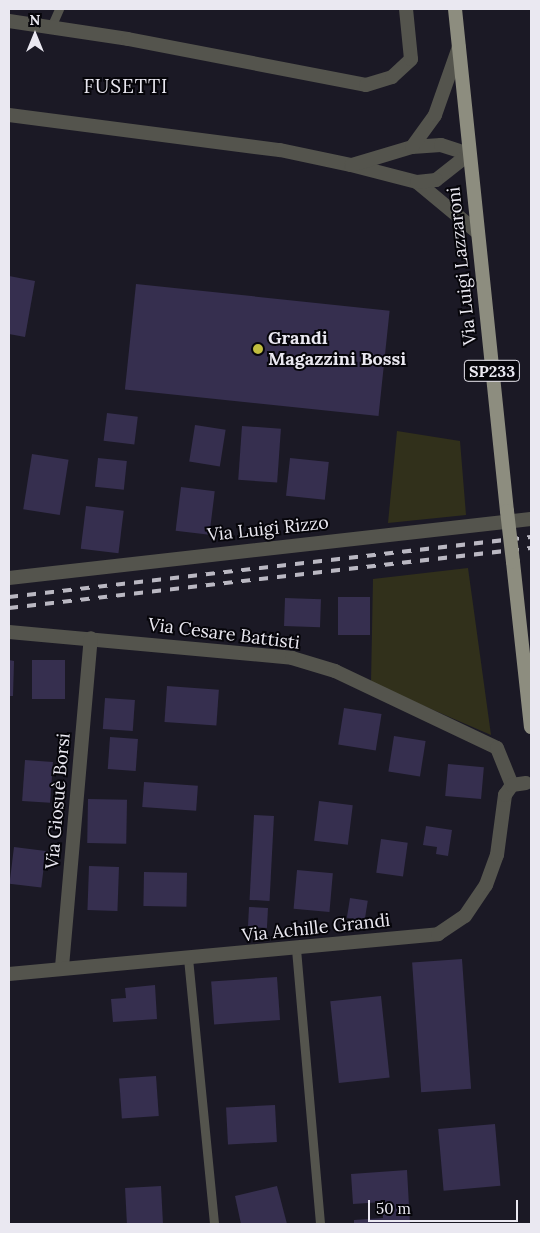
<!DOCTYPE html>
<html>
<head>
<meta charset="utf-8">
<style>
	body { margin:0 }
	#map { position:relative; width:540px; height:1233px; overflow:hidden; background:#1b1925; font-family:Lora,serif }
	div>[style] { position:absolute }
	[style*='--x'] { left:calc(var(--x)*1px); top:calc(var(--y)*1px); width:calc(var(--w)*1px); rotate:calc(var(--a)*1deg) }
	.green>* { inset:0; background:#31301b }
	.building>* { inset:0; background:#362f4f; transform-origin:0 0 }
	.service>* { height:9px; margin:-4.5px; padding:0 4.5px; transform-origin:4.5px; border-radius:4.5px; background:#54544d }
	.minor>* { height:14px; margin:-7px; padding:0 7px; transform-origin:7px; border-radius:7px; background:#54544d }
	.primary>* { height:14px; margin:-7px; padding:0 7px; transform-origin:7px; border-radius:7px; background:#8d8d7f }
	.rail>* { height:4px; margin-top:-2px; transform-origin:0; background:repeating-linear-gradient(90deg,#bab8c2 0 9px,transparent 0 18px) }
	.primary-bridge>* { height:14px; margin:-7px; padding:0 7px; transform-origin:7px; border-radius:7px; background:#8d8d7f }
	.dots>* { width:14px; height:14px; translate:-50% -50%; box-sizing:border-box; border:2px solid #06050a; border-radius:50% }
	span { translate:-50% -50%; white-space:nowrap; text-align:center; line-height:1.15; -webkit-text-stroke:4px #06050a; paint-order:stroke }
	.shield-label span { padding:1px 4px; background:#06050a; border:1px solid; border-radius:4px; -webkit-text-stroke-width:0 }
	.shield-label { font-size:16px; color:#eae8f1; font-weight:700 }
	.street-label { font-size:18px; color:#eae8f1 }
	.poi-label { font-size:18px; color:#eae8f1; font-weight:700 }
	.left { translate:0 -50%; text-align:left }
	.neighbourhood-label { font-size:19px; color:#eae8f1; letter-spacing:1px }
	.frame { position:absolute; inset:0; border:10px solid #eae8f1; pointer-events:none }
	.north { position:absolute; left:10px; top:10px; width:50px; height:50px; -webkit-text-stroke:4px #06050a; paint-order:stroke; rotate:0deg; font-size:14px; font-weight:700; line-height:20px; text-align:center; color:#eae8f1 }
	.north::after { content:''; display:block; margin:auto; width:18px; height:22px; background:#eae8f1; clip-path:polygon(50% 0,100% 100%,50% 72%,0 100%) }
	.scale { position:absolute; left:368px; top:1200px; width:150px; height:22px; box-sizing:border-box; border:2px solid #eae8f1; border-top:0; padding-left:6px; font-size:15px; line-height:18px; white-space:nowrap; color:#eae8f1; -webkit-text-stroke:4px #06050a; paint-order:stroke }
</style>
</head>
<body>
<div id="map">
	<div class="green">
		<i style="clip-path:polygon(397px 431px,460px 441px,466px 515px,388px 523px)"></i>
		<i style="clip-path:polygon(468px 568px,491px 735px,371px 683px,373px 579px)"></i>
	</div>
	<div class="building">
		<i style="clip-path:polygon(9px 276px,35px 281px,25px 337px,9px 334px)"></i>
		<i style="left:136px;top:284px;width:255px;height:106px;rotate:6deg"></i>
		<i style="left:107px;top:413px;width:31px;height:28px;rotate:7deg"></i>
		<i style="left:195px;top:425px;width:31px;height:37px;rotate:9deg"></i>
		<i style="left:242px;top:426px;width:39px;height:54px;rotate:4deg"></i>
		<i style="left:32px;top:454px;width:37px;height:56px;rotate:9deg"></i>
		<i style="left:98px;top:458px;width:29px;height:29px;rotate:6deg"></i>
		<i style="left:290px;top:458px;width:39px;height:38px;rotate:6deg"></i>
		<i style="left:181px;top:487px;width:34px;height:44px;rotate:7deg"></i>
		<i style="left:86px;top:506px;width:38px;height:43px;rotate:7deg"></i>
		<i style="left:338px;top:597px;width:32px;height:38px"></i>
		<i style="left:285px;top:598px;width:36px;height:28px;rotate:2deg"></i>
		<i style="clip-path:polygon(9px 660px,14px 661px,13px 696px,9px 696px)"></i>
		<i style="left:32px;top:660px;width:33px;height:39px"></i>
		<i style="left:167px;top:686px;width:52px;height:36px;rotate:4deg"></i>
		<i style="left:105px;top:698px;width:30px;height:31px;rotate:4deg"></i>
		<i style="left:344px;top:708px;width:38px;height:37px;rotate:9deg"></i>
		<i style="left:394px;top:736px;width:32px;height:36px;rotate:9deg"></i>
		<i style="left:110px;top:737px;width:28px;height:32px;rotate:4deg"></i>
		<i style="left:25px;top:760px;width:28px;height:41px;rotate:4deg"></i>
		<i style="left:448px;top:764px;width:36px;height:32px;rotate:5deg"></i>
		<i style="left:144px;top:782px;width:54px;height:25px;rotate:4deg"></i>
		<i style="left:88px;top:799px;width:39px;height:44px;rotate:1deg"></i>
		<i style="left:319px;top:801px;width:34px;height:40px;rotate:7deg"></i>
		<i style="left:254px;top:815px;width:20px;height:85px;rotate:3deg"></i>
		<i style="clip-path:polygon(426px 826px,452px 830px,448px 856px,436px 854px,437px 847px,423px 845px)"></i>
		<i style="left:381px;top:839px;width:27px;height:34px;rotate:8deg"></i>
		<i style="left:14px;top:847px;width:32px;height:37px;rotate:7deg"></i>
		<i style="left:89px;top:866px;width:30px;height:44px;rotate:2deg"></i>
		<i style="left:297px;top:870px;width:36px;height:39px;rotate:5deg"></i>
		<i style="left:144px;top:872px;width:43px;height:34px;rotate:1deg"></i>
		<i style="left:350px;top:898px;width:18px;height:20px;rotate:9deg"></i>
		<i style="left:249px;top:907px;width:19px;height:20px;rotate:3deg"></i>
		<i style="left:462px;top:959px;width:130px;height:50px;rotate:86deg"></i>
		<i style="left:277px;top:977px;width:43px;height:66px;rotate:86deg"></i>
		<i style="clip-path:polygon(155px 985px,157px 1019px,113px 1022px,111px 999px,126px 998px,125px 988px)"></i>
		<i style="left:381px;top:996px;width:82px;height:51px;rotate:84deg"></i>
		<i style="left:156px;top:1076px;width:40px;height:37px;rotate:86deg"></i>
		<i style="left:275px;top:1105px;width:37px;height:49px;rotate:87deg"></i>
		<i style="left:495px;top:1124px;width:62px;height:57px;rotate:85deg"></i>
		<i style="clip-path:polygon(407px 1170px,410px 1224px,354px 1224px,354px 1220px,383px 1218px,382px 1202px,353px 1204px,351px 1174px)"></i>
		<i style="left:161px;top:1186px;width:38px;height:36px;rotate:87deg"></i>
		<i style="clip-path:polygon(277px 1186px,287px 1224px,241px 1224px,235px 1196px)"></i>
	</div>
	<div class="service">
		<i style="--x:51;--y:27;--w:20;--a:-66"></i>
		<i style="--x:296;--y:949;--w:276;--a:85"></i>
		<i style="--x:188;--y:958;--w:267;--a:84.4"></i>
	</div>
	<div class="minor">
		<i style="--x:9;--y:21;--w:120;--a:8.6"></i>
		<i style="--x:128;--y:39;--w:242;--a:10.9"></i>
		<i style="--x:366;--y:85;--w:27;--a:-17"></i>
		<i style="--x:392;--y:77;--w:26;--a:-43"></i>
		<i style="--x:411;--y:59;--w:50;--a:-95.7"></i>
		<i style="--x:9;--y:115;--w:273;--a:7.4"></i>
		<i style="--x:280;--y:150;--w:73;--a:11.9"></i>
		<i style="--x:351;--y:165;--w:68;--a:14.4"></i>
		<i style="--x:417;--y:182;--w:78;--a:39.8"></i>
		<i style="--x:412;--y:147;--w:29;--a:-4"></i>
		<i style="--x:441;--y:145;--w:29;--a:18"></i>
		<i style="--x:469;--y:154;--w:42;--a:141.8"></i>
		<i style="--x:436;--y:180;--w:19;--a:174"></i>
		<i style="--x:352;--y:165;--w:63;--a:-16.7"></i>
		<i style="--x:412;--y:147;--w:39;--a:-54"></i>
		<i style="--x:435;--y:115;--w:72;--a:-70.6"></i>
		<i style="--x:9;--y:578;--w:525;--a:-6.45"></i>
		<i style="--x:9;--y:632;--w:284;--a:5.2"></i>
		<i style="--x:292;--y:658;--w:45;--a:16.8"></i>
		<i style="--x:335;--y:671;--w:179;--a:25.4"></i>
		<i style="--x:497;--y:748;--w:40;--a:68"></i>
		<i style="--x:62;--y:967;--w:330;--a:-85"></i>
		<i style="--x:9;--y:974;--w:431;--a:-5.3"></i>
		<i style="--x:438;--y:934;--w:32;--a:-34"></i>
		<i style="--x:465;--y:916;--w:37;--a:-56"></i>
		<i style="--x:486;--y:885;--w:32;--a:-70"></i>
		<i style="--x:497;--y:855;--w:61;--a:-82.4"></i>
		<i style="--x:505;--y:795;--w:12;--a:-55"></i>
		<i style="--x:512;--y:785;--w:14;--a:-8"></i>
	</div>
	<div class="primary">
		<i style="--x:455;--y:9;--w:505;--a:84.09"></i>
		<i style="--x:513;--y:562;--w:166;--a:83.8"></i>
	</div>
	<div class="rail">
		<i style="--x:9;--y:597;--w:525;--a:-6.56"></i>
		<i style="--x:9;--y:608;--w:525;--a:-6.56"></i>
	</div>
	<div class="primary-bridge">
		<i style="--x:507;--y:511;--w:51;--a:83.3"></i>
	</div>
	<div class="dots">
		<i style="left:258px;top:349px;background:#c1bd3f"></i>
	</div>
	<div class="shield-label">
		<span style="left:492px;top:371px">SP233</span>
	</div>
	<div class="street-label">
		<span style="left:462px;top:266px;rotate:-96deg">Via Luigi Lazzaroni</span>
		<span style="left:268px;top:529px;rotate:-6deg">Via Luigi Rizzo</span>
		<span style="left:224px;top:634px;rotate:7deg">Via Cesare Battisti</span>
		<span style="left:58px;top:801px;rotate:-85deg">Via Giosuè Borsi</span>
		<span style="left:316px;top:928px;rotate:-6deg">Via Achille Grandi</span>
	</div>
	<div class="poi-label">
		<span class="left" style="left:268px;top:349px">Grandi<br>Magazzini Bossi</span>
	</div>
	<div class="neighbourhood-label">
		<span style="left:126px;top:87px">FUSETTI</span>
	</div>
	<div class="frame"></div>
	<div class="north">N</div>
	<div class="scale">50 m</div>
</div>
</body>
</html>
